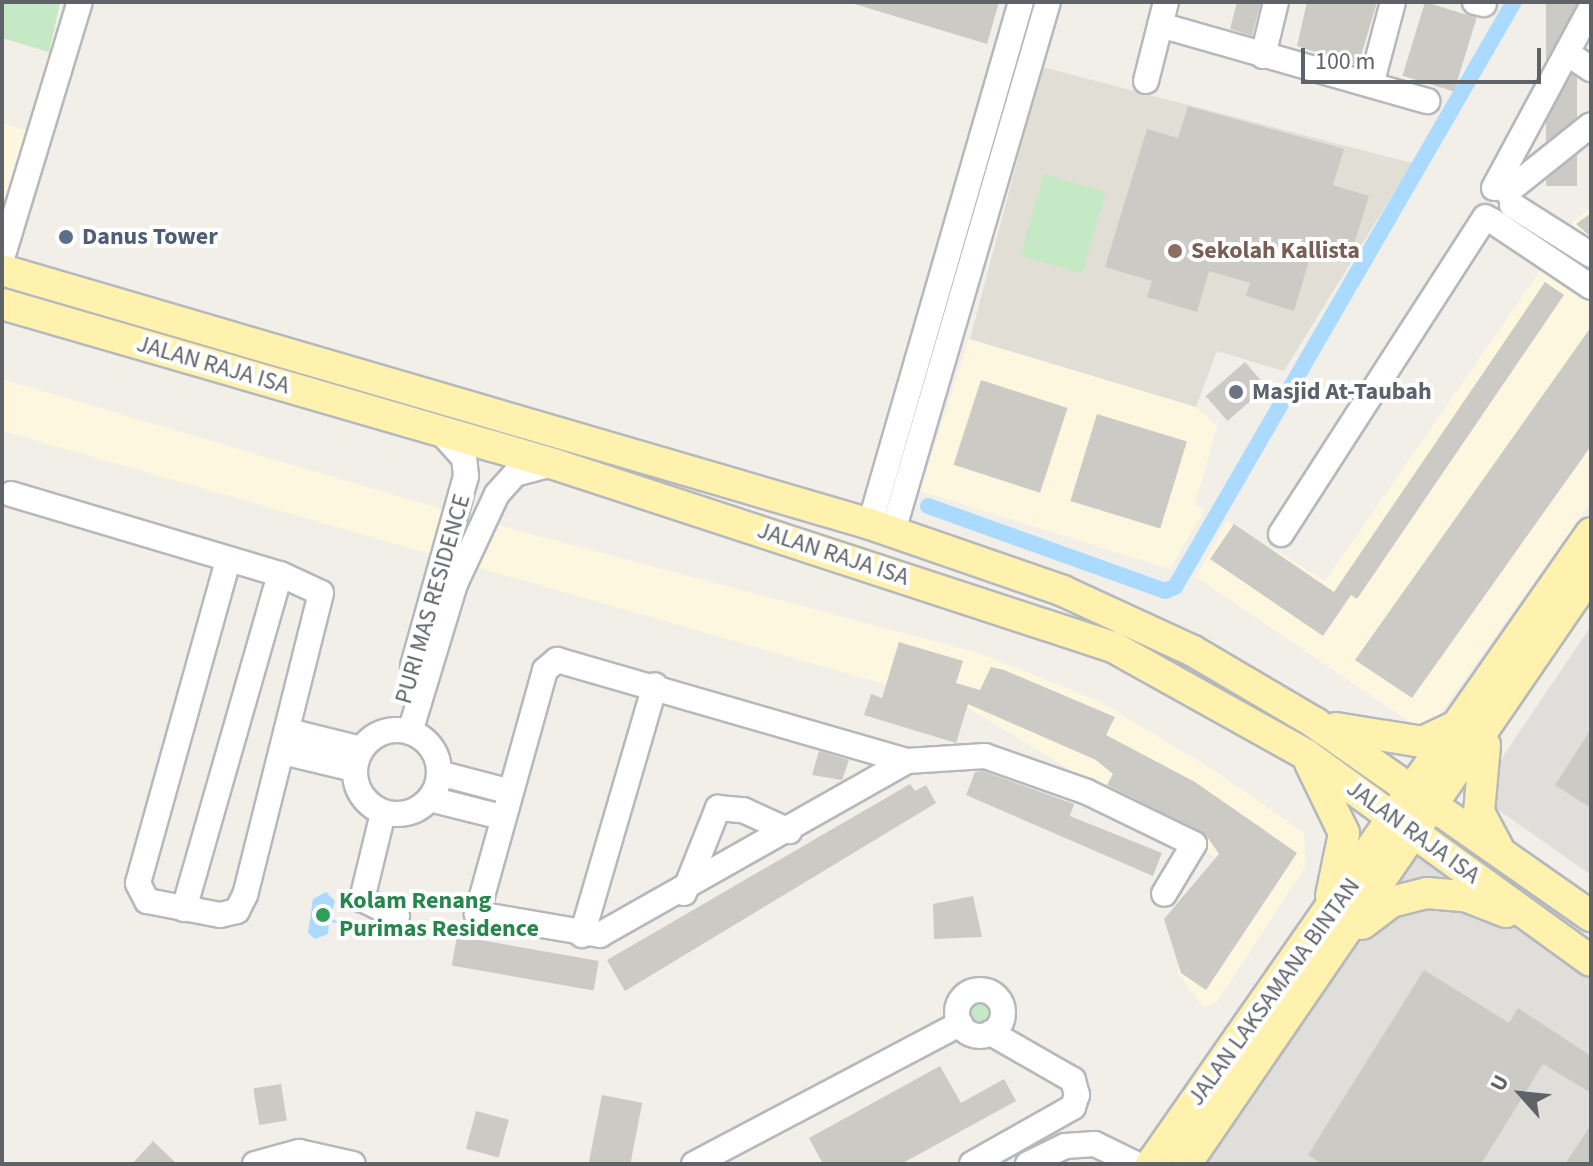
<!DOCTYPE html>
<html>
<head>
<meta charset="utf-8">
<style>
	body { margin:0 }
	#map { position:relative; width:1593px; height:1166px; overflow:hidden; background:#f1efe8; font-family:"Source Sans 3",sans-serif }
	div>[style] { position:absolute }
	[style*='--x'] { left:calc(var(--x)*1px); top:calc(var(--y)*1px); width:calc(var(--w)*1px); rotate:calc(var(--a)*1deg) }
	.commercial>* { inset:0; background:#fef7e0 }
	.industrial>* { inset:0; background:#e0deda }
	.education>* { inset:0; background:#e1ded6 }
	.green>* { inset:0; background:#c5e8c5; transform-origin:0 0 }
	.round { border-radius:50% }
	.water>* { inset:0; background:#aadaff }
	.canal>* { height:16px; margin:-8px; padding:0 8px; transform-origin:8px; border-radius:8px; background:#aadaff }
	.building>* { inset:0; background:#cccac5; transform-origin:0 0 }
	.roads { filter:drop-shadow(2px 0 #b5b8bc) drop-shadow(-2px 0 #b5b8bc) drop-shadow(0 2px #b5b8bc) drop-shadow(0 -2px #b5b8bc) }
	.minor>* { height:24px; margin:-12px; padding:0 12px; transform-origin:12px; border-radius:12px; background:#fff }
	.minor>.ring { margin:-12px; padding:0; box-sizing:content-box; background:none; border:24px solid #fff; border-radius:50% }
	.major>* { height:30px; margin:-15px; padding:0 15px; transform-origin:15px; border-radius:15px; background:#fff2af }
	.dots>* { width:22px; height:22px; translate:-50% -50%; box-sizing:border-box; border:4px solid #fff; border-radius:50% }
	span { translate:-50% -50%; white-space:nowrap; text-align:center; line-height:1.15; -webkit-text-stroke:8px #fff; paint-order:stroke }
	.service-label { font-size:24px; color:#4e5e75; font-weight:700 }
	.left { translate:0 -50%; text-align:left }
	.education-label { font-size:24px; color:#785e54; font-weight:700 }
	.street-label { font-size:24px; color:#5f6368 }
	.worship-label { font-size:24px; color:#5b616d; font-weight:700 }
	.leisure-label { font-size:24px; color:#27864d; font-weight:700 }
	.frame { position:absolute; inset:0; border:4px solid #5f6368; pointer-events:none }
	.north { position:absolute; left:1481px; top:1054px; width:80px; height:80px; -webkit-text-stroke:6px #fff; paint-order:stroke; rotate:297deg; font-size:22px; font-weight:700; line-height:32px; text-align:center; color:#5f6368 }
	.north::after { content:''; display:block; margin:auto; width:28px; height:36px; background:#5f6368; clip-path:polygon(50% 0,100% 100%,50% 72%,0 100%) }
	.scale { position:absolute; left:1301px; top:48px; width:240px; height:36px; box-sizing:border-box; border:4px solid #5f6368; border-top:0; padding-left:10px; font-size:24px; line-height:28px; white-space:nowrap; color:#5f6368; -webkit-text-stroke:6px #fff; paint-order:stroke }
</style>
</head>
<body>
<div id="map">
	<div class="commercial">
		<i style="clip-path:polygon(2px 123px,32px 132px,2px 258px)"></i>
		<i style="clip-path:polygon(1591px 208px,1591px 502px,1426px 733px,1196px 577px,1227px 521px,1325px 581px,1576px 219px)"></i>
		<i style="clip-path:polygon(969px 339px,1196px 407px,1217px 426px,1195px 505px,1205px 509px,1170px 569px,920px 491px)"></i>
		<i style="clip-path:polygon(2px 379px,483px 521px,982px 654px,1099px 701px,1215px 771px,1304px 833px,1305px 867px,1217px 1002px,1204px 1008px,1178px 973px,1178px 956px,1237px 870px,968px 708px,2px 431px)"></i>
	</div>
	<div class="industrial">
		<i style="clip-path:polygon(1591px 626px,1591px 875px,1477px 795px)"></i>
		<i style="clip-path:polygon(1418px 850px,1591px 972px,1591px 1164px,1206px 1164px)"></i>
	</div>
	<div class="education">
		<i style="clip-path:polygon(1042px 67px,1412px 163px,1284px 371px,1217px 351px,1196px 407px,970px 339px)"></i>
	</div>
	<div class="green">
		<i style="clip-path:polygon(2px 2px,60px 2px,49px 52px,2px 38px)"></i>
		<i style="left:1044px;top:174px;width:64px;height:85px;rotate:16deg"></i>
		<i class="round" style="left:966px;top:997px;width:30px;height:30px"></i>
	</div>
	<div class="water">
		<i style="clip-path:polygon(326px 892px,335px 901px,330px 918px,340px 923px,329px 922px,328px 934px,315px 939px,308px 933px,313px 899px)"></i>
	</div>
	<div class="canal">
		<i style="--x:928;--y:506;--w:252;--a:19.7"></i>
		<i style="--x:1165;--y:591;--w:11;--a:-22"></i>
		<i style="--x:1175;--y:587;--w:676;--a:-59.91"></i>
	</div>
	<div class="building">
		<i style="clip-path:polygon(848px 2px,999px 2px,987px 44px)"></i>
		<i style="clip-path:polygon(1237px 2px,1261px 2px,1252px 36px,1230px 29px)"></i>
		<i style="clip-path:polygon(1307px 2px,1377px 2px,1358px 66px,1297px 46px)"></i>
		<i style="left:1425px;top:2px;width:54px;height:77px;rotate:17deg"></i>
		<i style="left:1546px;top:2px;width:31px;height:184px"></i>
		<i style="clip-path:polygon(1188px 106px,1344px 149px,1333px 185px,1369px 196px,1352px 251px,1315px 240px,1294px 311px,1246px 296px,1250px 283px,1209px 271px,1197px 312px,1147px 297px,1152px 281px,1105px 267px,1147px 129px,1178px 138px)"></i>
		<i style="clip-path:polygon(1591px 213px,1591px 237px,1576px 224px)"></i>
		<i style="clip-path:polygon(1545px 282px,1564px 295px,1357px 599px,1351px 595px,1323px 636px,1210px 559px,1234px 524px,1334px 592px)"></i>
		<i style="clip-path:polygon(1591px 327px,1591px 446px,1412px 698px,1355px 660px)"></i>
		<i style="left:1245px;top:362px;width:33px;height:52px;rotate:49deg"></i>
		<i style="left:981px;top:380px;width:91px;height:89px;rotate:18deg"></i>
		<i style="left:1097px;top:414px;width:94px;height:91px;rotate:17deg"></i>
		<i style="clip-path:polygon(899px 642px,963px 661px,956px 683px,980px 690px,991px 667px,1004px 670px,1115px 717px,1106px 735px,1195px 782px,1297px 853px,1206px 990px,1181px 973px,1164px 919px,1219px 854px,1206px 835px,1107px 785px,1113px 774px,1096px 760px,968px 704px,956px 743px,864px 715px,871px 694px,882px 698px)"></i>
		<i style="clip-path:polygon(1591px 729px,1591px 808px,1555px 785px)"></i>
		<i style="clip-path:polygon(819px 751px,849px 760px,842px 780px,812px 775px)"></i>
		<i style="clip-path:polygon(983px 771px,1074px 804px,1070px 816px,1162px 853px,1153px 876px,966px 795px,975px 772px)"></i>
		<i style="clip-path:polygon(910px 784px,915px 791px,926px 785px,936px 803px,625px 991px,607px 960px)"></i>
		<i style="clip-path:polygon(973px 896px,982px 937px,934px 939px,933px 904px)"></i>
		<i style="left:457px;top:936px;width:144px;height:30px;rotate:10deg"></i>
		<i style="clip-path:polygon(1424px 970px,1509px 1023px,1518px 1008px,1591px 1056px,1591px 1093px,1543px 1064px,1481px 1164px,1322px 1164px,1308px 1155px)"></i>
		<i style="clip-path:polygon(940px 1066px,961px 1103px,1004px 1079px,1016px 1101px,901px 1164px,823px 1164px,809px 1138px)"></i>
		<i style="left:281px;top:1084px;width:37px;height:28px;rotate:81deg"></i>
		<i style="left:602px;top:1095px;width:41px;height:71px;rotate:11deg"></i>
		<i style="left:476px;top:1111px;width:34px;height:39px;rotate:15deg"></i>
		<i style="clip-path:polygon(1591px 1125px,1591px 1164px,1565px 1164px)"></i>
		<i style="clip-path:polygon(153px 1141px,177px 1164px,132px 1164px)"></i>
	</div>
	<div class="roads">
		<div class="minor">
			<i style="--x:1475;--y:2;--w:9;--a:13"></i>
			<i style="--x:1160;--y:25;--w:278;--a:15.9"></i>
			<i style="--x:1567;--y:53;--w:29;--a:34"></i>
			<i style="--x:1263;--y:56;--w:56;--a:-76.5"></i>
			<i style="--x:1146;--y:81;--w:81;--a:-75.8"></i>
			<i style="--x:1371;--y:85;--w:86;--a:-75.2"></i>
			<i style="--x:1494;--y:188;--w:204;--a:-61.7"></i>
			<i style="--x:1507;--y:192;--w:107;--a:-38.6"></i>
			<i style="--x:1512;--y:205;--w:93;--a:32.3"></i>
			<i style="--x:1491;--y:220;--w:120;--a:33.8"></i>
			<i style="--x:2;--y:258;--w:268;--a:-73.1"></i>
			<i style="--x:11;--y:494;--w:281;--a:16.6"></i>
			<i style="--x:280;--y:574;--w:45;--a:24.9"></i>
			<i style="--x:321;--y:593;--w:311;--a:104.1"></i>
			<i style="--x:245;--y:895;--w:18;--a:117"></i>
			<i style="--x:237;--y:911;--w:17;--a:167"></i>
			<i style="--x:220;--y:915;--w:74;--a:-169.1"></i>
			<i style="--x:147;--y:901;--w:20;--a:-117"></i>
			<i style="--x:138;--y:883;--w:334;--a:-74.4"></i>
			<i style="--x:870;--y:524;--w:543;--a:-73.87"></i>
			<i style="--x:893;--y:531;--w:551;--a:-73.67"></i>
			<i style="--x:1281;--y:534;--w:377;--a:-57.2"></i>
			<i style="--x:413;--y:666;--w:197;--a:-74.4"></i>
			<i style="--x:466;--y:476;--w:18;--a:-96"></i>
			<i style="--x:464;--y:458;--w:38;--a:-132"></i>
			<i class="ring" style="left:355px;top:730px;width:60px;height:60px"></i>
			<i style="--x:288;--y:731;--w:75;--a:13.9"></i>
			<i style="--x:410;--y:732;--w:155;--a:-73.1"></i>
			<i style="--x:455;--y:584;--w:99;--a:-65"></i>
			<i style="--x:497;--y:494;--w:27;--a:-48"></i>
			<i style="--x:515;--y:474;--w:38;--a:-15"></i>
			<i style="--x:283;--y:752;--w:73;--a:13.5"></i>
			<i style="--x:907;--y:761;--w:353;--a:150.5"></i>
			<i style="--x:600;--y:935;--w:125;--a:-170.3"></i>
			<i style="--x:477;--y:914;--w:253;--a:-74.4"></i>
			<i style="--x:545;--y:670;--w:16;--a:-40"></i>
			<i style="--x:557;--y:660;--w:364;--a:16.1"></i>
			<i style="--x:907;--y:761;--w:78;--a:-3.7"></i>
			<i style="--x:985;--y:756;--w:108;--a:19.4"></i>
			<i style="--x:1087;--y:792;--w:119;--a:25.9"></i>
			<i style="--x:1194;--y:844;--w:58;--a:121"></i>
			<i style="--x:439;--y:773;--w:70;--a:14.8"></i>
			<i style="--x:430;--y:799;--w:73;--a:14.2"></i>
			<i style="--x:383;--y:813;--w:89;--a:103.7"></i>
			<i style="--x:362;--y:899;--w:39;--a:26"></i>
			<i style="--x:684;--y:893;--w:92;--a:-68.2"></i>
			<i style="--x:718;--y:808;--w:25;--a:5"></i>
			<i style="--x:743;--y:810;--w:51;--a:24.5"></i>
			<i style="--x:184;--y:909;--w:348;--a:-74"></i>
			<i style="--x:582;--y:935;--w:260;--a:-73.7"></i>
			<i class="ring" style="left:957px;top:990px;width:22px;height:22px"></i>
			<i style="--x:255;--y:1164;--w:46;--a:-15.3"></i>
			<i style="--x:299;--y:1152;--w:55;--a:12.5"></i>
			<i style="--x:694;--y:1164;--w:301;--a:-27.8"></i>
			<i style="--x:972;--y:1164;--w:116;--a:-29.4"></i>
			<i style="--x:1073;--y:1107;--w:13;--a:-72"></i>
			<i style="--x:1077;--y:1095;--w:16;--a:-105"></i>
			<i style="--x:1073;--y:1080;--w:95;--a:-150.2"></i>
			<i style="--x:1028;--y:1164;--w:41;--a:-25.9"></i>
			<i style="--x:1065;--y:1146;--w:30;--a:-4"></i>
			<i style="--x:1095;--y:1144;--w:46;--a:26"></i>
		</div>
		<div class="major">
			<i style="--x:2;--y:270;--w:904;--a:16.31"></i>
			<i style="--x:870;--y:524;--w:204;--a:19.1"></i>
			<i style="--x:1063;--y:591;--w:143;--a:24.8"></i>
			<i style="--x:1193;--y:651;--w:142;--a:30.5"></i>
			<i style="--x:1315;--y:723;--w:337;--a:35"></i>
			<i style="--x:2;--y:304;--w:575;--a:16.16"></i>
			<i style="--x:554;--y:464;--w:588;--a:18.13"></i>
			<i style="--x:1113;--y:647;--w:220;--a:29.1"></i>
			<i style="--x:1305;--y:754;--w:353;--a:35.9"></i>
			<i style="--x:1336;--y:728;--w:87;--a:9.2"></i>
			<i style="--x:1422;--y:742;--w:40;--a:-25"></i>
			<i style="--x:1485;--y:745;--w:67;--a:95.1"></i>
			<i style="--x:1479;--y:812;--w:40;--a:62"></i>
			<i style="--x:1310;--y:763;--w:78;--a:64.1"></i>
			<i style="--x:1344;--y:833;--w:64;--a:101.7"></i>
			<i style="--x:1362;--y:924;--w:36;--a:-37"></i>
			<i style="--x:1391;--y:902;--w:37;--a:-14"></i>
			<i style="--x:1427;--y:893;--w:38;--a:5"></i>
			<i style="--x:1465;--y:896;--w:44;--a:21.3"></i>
			<i style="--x:1151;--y:1164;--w:769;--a:-55.11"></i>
			<i style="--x:1186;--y:1164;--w:716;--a:-55.58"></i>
		</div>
	</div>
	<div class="dots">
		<i style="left:66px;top:237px;background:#5c6f8a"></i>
		<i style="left:1175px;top:251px;background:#8d6e63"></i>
		<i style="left:1236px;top:392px;background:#6b7280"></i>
		<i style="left:323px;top:915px;background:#2e9e5b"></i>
	</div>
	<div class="service-label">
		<span class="left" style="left:82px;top:237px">Danus Tower</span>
	</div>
	<div class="education-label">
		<span class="left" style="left:1191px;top:251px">Sekolah Kallista</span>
	</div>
	<div class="street-label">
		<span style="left:213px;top:365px;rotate:16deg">JALAN RAJA ISA</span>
		<span style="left:833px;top:554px;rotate:18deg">JALAN RAJA ISA</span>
		<span style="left:433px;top:599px;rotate:-74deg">PURI MAS RESIDENCE</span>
		<span style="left:1413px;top:832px;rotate:36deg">JALAN RAJA ISA</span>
		<span style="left:1274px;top:992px;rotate:-54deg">JALAN LAKSAMANA BINTAN</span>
	</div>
	<div class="worship-label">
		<span class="left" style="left:1252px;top:392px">Masjid At-Taubah</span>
	</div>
	<div class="leisure-label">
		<span class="left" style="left:339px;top:915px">Kolam Renang<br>Purimas Residence</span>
	</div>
	<div class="frame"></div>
	<div class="north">U</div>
	<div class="scale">100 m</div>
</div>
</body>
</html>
